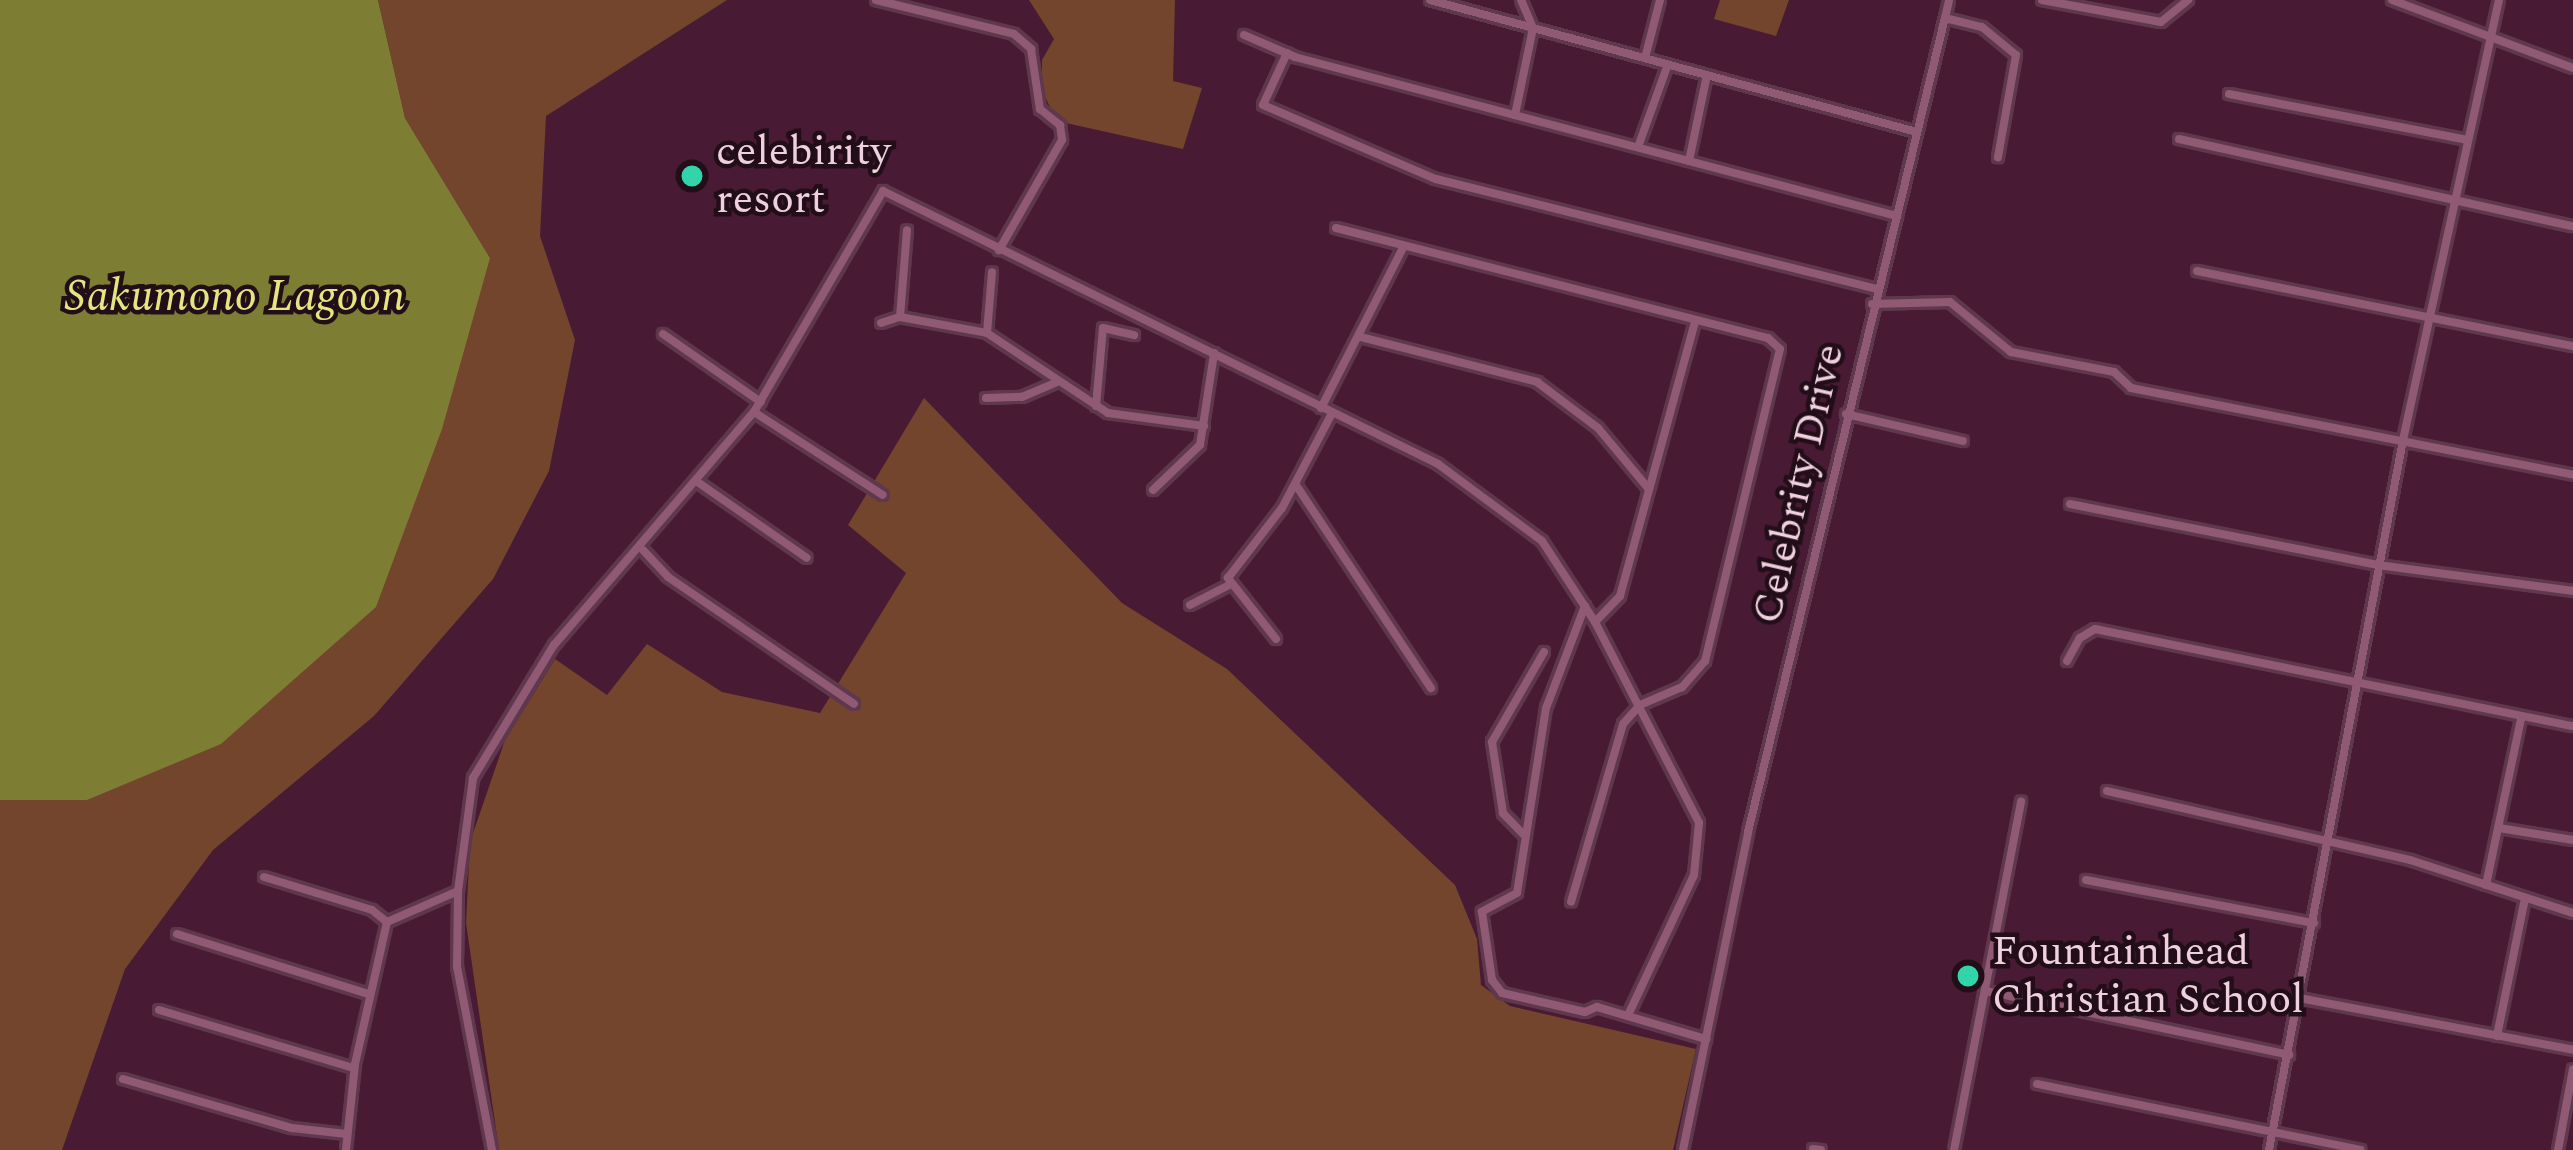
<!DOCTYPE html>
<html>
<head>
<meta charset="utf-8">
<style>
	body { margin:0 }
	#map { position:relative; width:2573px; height:1150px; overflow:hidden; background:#491a33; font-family:Spectral,serif }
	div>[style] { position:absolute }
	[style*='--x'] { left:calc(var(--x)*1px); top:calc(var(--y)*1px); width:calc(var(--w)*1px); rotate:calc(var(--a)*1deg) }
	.green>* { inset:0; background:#72452c }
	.water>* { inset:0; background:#7d7e34 }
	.roads { filter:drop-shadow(3px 0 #5f384d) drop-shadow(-3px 0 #5f384d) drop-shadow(0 3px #5f384d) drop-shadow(0 -3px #5f384d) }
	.street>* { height:8px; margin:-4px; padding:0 4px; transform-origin:4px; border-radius:4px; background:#905a74 }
	.dots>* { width:33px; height:33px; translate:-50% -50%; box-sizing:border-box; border:6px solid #220e18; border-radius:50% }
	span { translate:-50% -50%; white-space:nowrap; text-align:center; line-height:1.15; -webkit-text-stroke:9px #220e18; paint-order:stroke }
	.poi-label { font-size:42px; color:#efd0dd }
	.left { translate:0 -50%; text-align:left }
	.street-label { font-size:42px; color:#efd0dd }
	.water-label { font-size:45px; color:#e4e67f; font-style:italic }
</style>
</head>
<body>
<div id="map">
	<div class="green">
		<i style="clip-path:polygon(378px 0,727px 0,546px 116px,540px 236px,575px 340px,549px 471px,493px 579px,374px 716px,213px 850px,125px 969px,62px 1150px,0 1150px,0 800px,87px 800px,490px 258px,405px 118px)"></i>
		<i style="clip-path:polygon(1029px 0,1175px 0,1173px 81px,1202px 88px,1183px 149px,1057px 121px,1042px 91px,1042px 60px,1054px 39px)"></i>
		<i style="clip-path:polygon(1720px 0,1789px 0,1776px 36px,1714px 19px)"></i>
		<i style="clip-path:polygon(924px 398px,1122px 603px,1227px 669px,1455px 885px,1477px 939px,1481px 985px,1510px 1006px,1696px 1049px,1673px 1150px,499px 1150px,466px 923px,470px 842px,505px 740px,555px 659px,607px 695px,647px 644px,722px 692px,820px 713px,906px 573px,848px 525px)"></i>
	</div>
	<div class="water">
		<i style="clip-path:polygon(0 0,378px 0,405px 118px,490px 258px,442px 429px,376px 607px,221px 744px,87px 800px,0 800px)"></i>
	</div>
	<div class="roads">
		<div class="street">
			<i style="--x:876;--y:0;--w:142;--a:13.8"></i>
			<i style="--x:1014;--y:34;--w:23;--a:41"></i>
			<i style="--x:1031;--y:49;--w:61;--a:81.5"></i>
			<i style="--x:1040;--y:109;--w:26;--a:39"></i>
			<i style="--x:1060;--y:125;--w:15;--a:82"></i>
			<i style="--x:1062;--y:140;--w:127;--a:119.8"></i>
			<i style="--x:1430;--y:0;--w:505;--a:15.17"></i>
			<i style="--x:2042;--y:0;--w:121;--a:10.5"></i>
			<i style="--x:2161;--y:22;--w:35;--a:-39"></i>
			<i style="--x:2392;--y:0;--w:193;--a:20.6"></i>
			<i style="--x:1945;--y:18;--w:18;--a:-77"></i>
			<i style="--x:1244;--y:35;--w:56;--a:23.3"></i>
			<i style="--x:1295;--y:57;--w:623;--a:14.8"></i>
			<i style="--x:1287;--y:53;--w:57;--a:114.8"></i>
			<i style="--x:1263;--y:105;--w:188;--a:23.2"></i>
			<i style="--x:1436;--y:179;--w:454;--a:14"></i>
			<i style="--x:1645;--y:58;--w:60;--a:-75.5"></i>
			<i style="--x:2229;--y:94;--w:242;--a:10.9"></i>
			<i style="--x:1515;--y:115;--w:89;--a:-78.3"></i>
			<i style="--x:1533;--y:28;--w:30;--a:-113"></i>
			<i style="--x:2179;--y:139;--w:403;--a:12.5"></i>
			<i style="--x:1638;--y:147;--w:88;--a:-70.1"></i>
			<i style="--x:1689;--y:161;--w:88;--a:-78.2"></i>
			<i style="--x:1336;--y:228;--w:446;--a:14.3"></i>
			<i style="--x:1768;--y:338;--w:16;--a:43"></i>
			<i style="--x:1780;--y:349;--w:321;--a:103.5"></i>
			<i style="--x:1705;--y:661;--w:35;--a:131"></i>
			<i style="--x:1682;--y:687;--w:46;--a:156.8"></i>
			<i style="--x:1640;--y:705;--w:25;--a:132"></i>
			<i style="--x:1623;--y:724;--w:185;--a:106.3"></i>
			<i style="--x:2197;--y:271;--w:383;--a:11.3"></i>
			<i style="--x:1872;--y:304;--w:78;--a:-1.5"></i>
			<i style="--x:1950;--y:302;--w:79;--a:39.3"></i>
			<i style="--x:2011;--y:352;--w:105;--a:11"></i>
			<i style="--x:2114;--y:372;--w:23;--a:43"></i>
			<i style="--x:2131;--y:388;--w:450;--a:11.1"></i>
			<i style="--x:900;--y:317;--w:87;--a:-85.4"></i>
			<i style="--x:881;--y:323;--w:20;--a:-18"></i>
			<i style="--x:900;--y:317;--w:88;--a:10.4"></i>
			<i style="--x:987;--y:333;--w:145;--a:33.5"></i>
			<i style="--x:1108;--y:413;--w:97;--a:7.7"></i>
			<i style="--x:987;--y:333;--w:61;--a:-85.3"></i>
			<i style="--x:663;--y:334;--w:119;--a:34.8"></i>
			<i style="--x:1361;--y:337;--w:182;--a:14.3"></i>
			<i style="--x:1537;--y:382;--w:76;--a:37"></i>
			<i style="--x:1598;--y:428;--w:78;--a:50.2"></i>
			<i style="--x:986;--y:398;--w:36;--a:-2"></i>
			<i style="--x:1022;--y:397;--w:38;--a:-23"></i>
			<i style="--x:1096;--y:406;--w:78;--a:-84.9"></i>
			<i style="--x:1103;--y:328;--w:32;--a:13"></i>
			<i style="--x:1321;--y:408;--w:180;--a:-62.9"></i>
			<i style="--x:754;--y:412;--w:153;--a:32.8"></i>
			<i style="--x:1846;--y:414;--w:120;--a:13"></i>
			<i style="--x:699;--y:483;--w:131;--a:34.8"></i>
			<i style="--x:1296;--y:485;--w:244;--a:56.4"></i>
			<i style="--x:1153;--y:490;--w:65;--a:-43.8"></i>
			<i style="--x:1200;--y:445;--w:93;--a:-81.3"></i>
			<i style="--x:2070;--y:504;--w:314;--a:11.2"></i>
			<i style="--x:2378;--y:565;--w:197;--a:7.6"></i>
			<i style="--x:643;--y:550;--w:37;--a:47"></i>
			<i style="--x:668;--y:577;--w:225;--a:34.3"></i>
			<i style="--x:1190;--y:605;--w:44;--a:-27.1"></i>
			<i style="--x:1585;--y:606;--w:109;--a:110.9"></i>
			<i style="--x:1546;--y:708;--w:187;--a:98.9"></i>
			<i style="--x:1517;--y:893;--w:40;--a:152"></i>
			<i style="--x:1482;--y:912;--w:69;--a:81.6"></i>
			<i style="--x:1492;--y:980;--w:16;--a:52"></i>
			<i style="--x:1502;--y:993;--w:85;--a:12.9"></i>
			<i style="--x:1585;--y:1012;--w:13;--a:-23"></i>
			<i style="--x:1597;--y:1007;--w:114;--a:16.4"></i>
			<i style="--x:1595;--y:622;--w:36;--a:-46"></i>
			<i style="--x:1620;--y:596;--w:285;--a:-74.7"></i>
			<i style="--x:1276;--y:639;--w:78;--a:-128.2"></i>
			<i style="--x:1228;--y:578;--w:88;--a:-52.4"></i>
			<i style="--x:1282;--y:508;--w:107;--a:-62.2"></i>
			<i style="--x:2067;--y:661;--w:26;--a:-61"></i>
			<i style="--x:2080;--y:638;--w:17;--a:-31"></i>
			<i style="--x:2095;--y:629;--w:488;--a:11.5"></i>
			<i style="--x:2107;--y:791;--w:311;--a:12.8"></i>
			<i style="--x:2410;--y:860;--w:171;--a:18"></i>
			<i style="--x:2499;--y:828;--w:75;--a:9.2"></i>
			<i style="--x:1523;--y:834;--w:29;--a:-134"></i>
			<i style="--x:1503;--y:813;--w:72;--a:-98.8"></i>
			<i style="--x:1492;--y:742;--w:104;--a:-60"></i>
			<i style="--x:264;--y:877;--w:113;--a:17"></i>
			<i style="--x:372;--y:910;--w:19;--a:39"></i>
			<i style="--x:2086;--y:880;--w:232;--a:10.7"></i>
			<i style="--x:2486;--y:885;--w:170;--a:-78.1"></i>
			<i style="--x:177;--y:934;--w:201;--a:17.4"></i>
			<i style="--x:1986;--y:991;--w:310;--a:11.9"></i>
			<i style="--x:2299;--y:998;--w:279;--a:10.7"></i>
			<i style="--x:159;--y:1010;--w:203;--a:16.6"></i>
			<i style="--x:2497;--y:1036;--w:141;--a:-78.5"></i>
			<i style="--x:123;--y:1079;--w:176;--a:16.2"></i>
			<i style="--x:292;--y:1128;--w:55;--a:6.2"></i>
			<i style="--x:2037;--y:1084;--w:330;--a:11.5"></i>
			<i style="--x:1813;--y:1149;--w:8;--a:7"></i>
			<i style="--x:346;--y:1150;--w:86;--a:-84"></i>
			<i style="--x:355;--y:1064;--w:146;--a:-77.3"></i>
			<i style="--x:387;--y:922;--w:77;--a:-23.6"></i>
			<i style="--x:492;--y:1150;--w:186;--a:-100.8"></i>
			<i style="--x:457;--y:967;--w:76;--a:-89.2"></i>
			<i style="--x:458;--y:891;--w:114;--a:-82.4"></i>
			<i style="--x:473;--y:778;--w:156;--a:-58.7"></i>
			<i style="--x:554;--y:645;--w:307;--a:-49.4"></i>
			<i style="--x:754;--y:412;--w:256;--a:-59.7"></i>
			<i style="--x:883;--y:191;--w:619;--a:26.19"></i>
			<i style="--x:1438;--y:464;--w:129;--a:36.5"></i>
			<i style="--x:1542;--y:541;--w:97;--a:56.8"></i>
			<i style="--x:1595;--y:622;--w:226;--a:62.6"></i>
			<i style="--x:1699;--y:823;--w:52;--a:95.5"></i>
			<i style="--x:1694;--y:875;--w:155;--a:115.2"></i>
			<i style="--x:1683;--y:1150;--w:325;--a:-78.4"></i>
			<i style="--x:1748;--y:832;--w:837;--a:-76.4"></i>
			<i style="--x:1945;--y:18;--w:38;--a:14"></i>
			<i style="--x:1982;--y:27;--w:44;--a:39.5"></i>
			<i style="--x:2016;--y:55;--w:104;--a:100"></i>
			<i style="--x:1954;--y:1150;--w:355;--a:-79.1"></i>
			<i style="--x:2269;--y:1150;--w:723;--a:-79.31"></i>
			<i style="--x:2403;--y:440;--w:450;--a:-77.7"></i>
			<i style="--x:2558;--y:1150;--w:82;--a:-79.5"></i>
		</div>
	</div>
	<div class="dots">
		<i style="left:692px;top:176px;background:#32d4a9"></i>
		<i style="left:1968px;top:976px;background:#32d4a9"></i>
	</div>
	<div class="poi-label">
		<span class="left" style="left:716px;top:176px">celebirity<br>resort</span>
		<span class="left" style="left:1992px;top:976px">Fountainhead<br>Christian School</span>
	</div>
	<div class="street-label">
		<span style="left:1799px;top:484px;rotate:-77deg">Celebrity Drive</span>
	</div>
	<div class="water-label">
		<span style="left:235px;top:297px">Sakumono Lagoon</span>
	</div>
</div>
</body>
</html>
